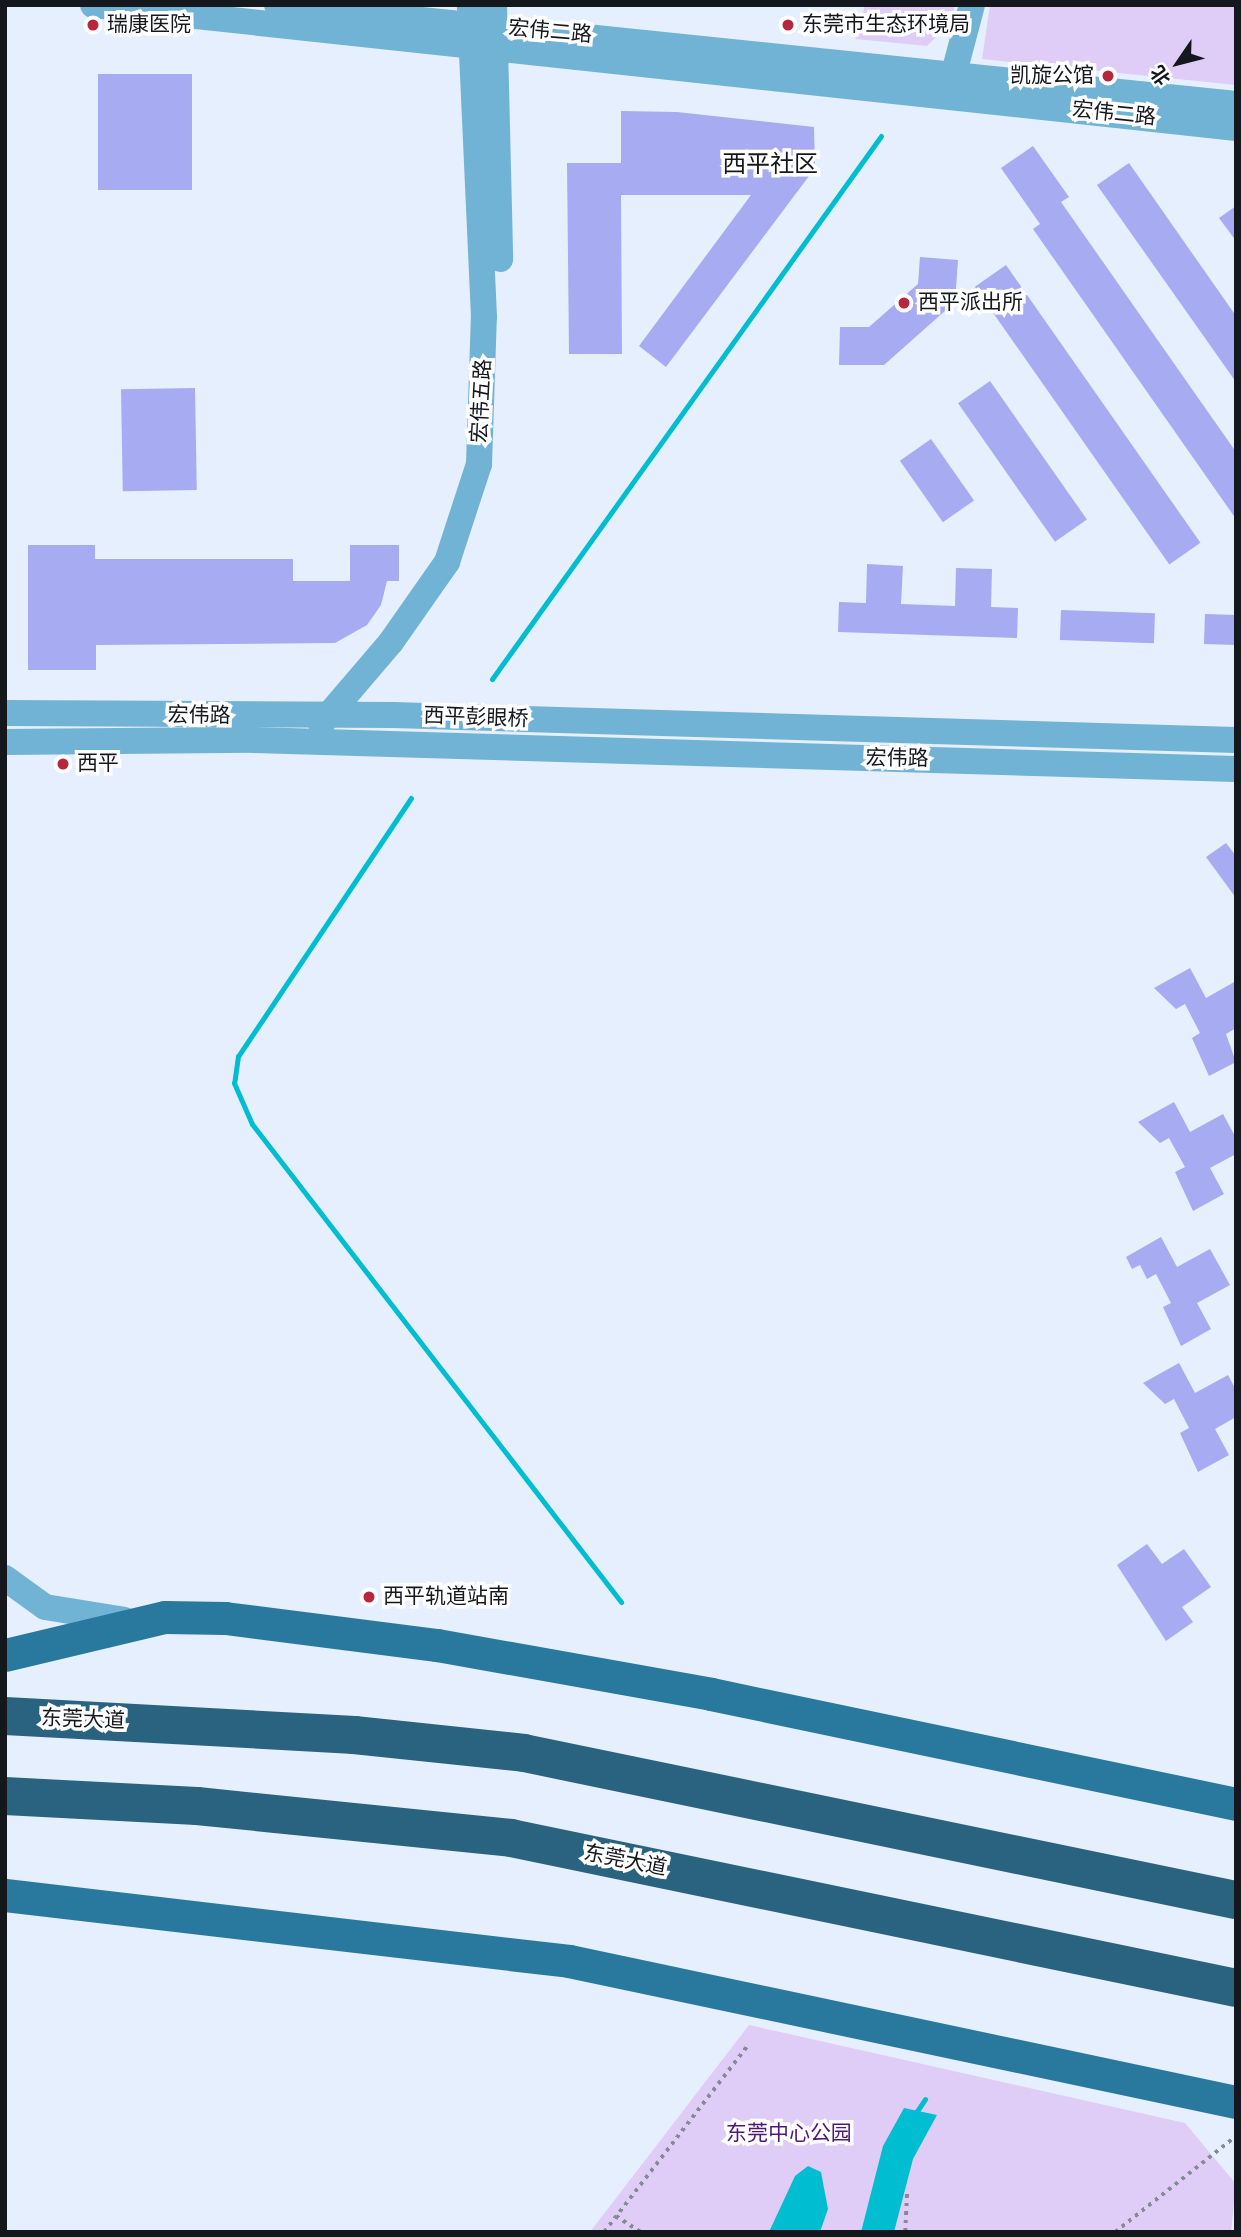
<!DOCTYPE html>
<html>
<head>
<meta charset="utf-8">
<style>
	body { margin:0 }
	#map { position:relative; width:1241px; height:2237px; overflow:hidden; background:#e5effd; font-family:"Varela Round","Noto Sans SC",sans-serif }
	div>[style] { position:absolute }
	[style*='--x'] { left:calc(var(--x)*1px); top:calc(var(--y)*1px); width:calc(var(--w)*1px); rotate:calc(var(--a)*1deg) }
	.green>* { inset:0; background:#e0cdf7 }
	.water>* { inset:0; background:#00bdd1 }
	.stream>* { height:5px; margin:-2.5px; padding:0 2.5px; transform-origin:2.5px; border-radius:2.5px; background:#00bdd1 }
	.building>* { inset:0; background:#a7abf2; transform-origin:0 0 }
	.path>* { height:3.5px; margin-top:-1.75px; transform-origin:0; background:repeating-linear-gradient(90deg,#858b95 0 3.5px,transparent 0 8.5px) }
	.minor>* { height:26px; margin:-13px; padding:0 13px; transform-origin:13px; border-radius:13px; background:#71b3d5 }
	.major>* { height:33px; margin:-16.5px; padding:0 16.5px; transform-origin:16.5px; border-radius:16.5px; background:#29799e }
	.highway>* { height:38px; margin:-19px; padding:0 19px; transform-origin:19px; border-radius:19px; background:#2a637f }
	.dots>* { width:19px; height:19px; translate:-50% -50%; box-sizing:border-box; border:4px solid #fff; border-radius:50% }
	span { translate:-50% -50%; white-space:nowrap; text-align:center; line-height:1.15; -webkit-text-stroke:7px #fff; paint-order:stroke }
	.poi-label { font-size:21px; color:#14171c }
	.left { translate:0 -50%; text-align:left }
	.right { translate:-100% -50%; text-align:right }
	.street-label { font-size:21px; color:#14171c }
	.park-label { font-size:21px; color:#4f1679 }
	.quarter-label { font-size:24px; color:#14171c }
	.frame { position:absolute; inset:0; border:7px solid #14171c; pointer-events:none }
	.north { position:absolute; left:1143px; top:28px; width:70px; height:70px; -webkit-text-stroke:5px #fff; paint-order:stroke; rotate:235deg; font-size:19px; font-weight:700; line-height:28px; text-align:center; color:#14171c }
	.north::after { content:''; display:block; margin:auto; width:24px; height:32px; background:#14171c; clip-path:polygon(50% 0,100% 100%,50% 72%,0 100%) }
</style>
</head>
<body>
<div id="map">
	<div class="green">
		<i style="clip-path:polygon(865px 5px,955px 5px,950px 23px,927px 46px,856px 39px)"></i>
		<i style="clip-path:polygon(990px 5px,1236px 5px,1236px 85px,982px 59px)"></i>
		<i style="clip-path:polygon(749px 2025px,1185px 2123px,1236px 2184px,1231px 2232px,590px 2232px)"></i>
	</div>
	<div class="water">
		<i style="clip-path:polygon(904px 2108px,937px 2115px,913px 2159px,894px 2232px,861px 2232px,883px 2146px)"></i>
		<i style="clip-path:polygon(808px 2166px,821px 2172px,828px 2209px,820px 2232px,769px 2232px,795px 2176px)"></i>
	</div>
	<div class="stream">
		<i style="--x:492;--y:679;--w:668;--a:-54.38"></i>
		<i style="--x:411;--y:798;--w:311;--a:123.8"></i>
		<i style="--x:238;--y:1056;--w:27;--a:98"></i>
		<i style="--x:234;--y:1083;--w:45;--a:66.3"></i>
		<i style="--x:252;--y:1124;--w:604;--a:52.33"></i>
		<i style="--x:915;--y:2114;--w:18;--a:-56"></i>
	</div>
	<div class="building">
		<i style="left:192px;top:74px;width:116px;height:94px;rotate:90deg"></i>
		<i style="clip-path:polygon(621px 111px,677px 112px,814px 127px,815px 168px,666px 367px,639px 346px,751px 195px,621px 195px,622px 354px,569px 354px,567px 163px,621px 163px)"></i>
		<i style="clip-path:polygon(1033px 146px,1069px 197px,1061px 202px,1236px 452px,1236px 519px,1033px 229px,1040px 224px,1001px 168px)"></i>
		<i style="clip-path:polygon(1129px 163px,1236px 316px,1236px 382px,1097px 185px)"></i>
		<i style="clip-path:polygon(1236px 206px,1236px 241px,1219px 218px)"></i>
		<i style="clip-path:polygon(920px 257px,958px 260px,955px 302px,884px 365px,839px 365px,840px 327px,869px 327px,918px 284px)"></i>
		<i style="left:1006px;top:265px;width:339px;height:38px;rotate:55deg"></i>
		<i style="left:990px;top:381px;width:169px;height:39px;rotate:55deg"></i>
		<i style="left:195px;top:388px;width:102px;height:74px;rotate:89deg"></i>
		<i style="left:931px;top:439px;width:75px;height:38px;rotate:55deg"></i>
		<i style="clip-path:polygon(28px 545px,95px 545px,95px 559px,293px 559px,293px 581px,350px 581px,350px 545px,399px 545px,399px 581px,387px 581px,381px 605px,367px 625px,335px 643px,96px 645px,96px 670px,28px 670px)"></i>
		<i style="clip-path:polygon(867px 564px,903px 566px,901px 604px,955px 606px,956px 568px,992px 569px,991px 607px,1018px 608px,1017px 638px,838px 632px,839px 602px,866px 603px)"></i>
		<i style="left:1061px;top:610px;width:94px;height:30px;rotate:2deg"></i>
		<i style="left:1205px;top:614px;width:31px;height:30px;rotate:2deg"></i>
		<i style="clip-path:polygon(1226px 843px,1236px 856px,1236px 898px,1206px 857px)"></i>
		<i style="clip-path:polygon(1190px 968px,1206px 998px,1236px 981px,1236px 1028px,1226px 1034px,1236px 1062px,1209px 1076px,1192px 1038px,1200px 1033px,1185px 1004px,1176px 1009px,1154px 988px)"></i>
		<i style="clip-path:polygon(1174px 1102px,1190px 1132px,1223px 1114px,1236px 1138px,1236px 1154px,1210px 1168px,1224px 1194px,1193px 1211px,1175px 1172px,1185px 1167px,1169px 1138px,1160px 1143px,1138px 1122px)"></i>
		<i style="clip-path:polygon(1161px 1237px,1177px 1267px,1210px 1249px,1230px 1285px,1197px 1303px,1211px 1329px,1181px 1346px,1163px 1307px,1171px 1303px,1156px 1274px,1147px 1279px,1140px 1265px,1132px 1269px,1126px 1257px)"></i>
		<i style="clip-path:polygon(1179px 1363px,1195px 1393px,1228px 1375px,1236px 1390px,1236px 1417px,1215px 1429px,1229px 1455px,1198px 1472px,1180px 1433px,1189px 1428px,1174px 1399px,1165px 1404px,1143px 1383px)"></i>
		<i style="clip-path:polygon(1147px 1544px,1162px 1564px,1184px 1549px,1211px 1587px,1182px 1607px,1193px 1622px,1166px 1641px,1117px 1565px)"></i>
	</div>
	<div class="path">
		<i style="--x:616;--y:2216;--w:30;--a:33"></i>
		<i style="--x:604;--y:2232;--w:235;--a:-52.4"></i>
		<i style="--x:905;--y:2232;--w:43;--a:-87.3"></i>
		<i style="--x:1115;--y:2232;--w:154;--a:-38.4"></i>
	</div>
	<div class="minor">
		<i style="--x:93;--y:5;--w:1150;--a:6.14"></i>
		<i style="--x:277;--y:5;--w:964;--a:5.89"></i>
		<i style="--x:494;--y:5;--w:254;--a:88.6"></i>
		<i style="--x:950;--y:88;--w:86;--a:-75.2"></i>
		<i style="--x:5;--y:713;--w:388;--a:0.3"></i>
		<i style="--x:393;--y:715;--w:843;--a:1.7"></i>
		<i style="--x:321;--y:724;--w:108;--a:-49.5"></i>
		<i style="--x:391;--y:642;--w:98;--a:-55"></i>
		<i style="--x:447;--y:562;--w:103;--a:-71.9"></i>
		<i style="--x:479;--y:464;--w:147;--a:-88.1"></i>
		<i style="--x:484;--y:317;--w:312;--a:-92.6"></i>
		<i style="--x:5;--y:742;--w:249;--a:-0.5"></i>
		<i style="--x:254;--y:740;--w:982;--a:1.69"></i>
		<i style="--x:5;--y:1578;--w:49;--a:35.9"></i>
		<i style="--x:45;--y:1607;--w:80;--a:9.3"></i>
	</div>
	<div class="major">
		<i style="--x:5;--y:1655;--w:164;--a:-13.4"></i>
		<i style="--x:165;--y:1617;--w:60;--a:1"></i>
		<i style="--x:225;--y:1618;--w:214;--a:7.3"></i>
		<i style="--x:437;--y:1645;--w:278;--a:10.1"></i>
		<i style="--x:711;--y:1694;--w:536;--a:11.83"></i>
		<i style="--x:5;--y:1895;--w:568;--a:6.67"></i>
		<i style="--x:569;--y:1961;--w:682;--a:11.94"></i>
	</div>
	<div class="highway">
		<i style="--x:5;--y:1716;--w:350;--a:3.1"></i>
		<i style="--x:354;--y:1735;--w:171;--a:6"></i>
		<i style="--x:524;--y:1753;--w:727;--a:11.67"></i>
		<i style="--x:5;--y:1796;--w:192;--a:3"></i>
		<i style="--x:197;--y:1806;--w:316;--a:5.8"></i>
		<i style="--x:511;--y:1838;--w:740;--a:11.69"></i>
	</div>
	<div class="dots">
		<i style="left:93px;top:25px;background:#b7263c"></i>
		<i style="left:788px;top:25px;background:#b7263c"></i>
		<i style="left:1108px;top:76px;background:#b7263c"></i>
		<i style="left:904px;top:303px;background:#b7263c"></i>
		<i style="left:63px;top:764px;background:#b7263c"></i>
		<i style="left:369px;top:1597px;background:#b7263c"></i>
	</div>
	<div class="poi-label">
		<span class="left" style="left:107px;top:25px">瑞康医院</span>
		<span class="left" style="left:802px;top:25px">东莞市生态环境局</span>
		<span class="right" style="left:1094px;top:76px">凯旋公馆</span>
		<span class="left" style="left:918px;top:303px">西平派出所</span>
		<span class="left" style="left:77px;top:764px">西平</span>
		<span class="left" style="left:383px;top:1597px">西平轨道站南</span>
	</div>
	<div class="street-label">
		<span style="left:550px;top:32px;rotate:5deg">宏伟二路</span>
		<span style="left:1114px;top:114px;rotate:6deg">宏伟二路</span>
		<span style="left:482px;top:401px;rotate:-87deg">宏伟五路</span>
		<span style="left:199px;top:716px;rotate:1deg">宏伟路</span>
		<span style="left:476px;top:718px;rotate:2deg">西平彭眼桥</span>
		<span style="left:897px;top:759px;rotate:1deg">宏伟路</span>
		<span style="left:83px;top:1720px;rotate:2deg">东莞大道</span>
		<span style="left:625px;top:1861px;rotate:11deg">东莞大道</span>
	</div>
	<div class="park-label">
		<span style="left:789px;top:2134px">东莞中心公园</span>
	</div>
	<div class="quarter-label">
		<span style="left:770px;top:165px">西平社区</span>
	</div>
	<div class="frame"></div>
	<div class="north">北</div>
</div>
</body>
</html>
